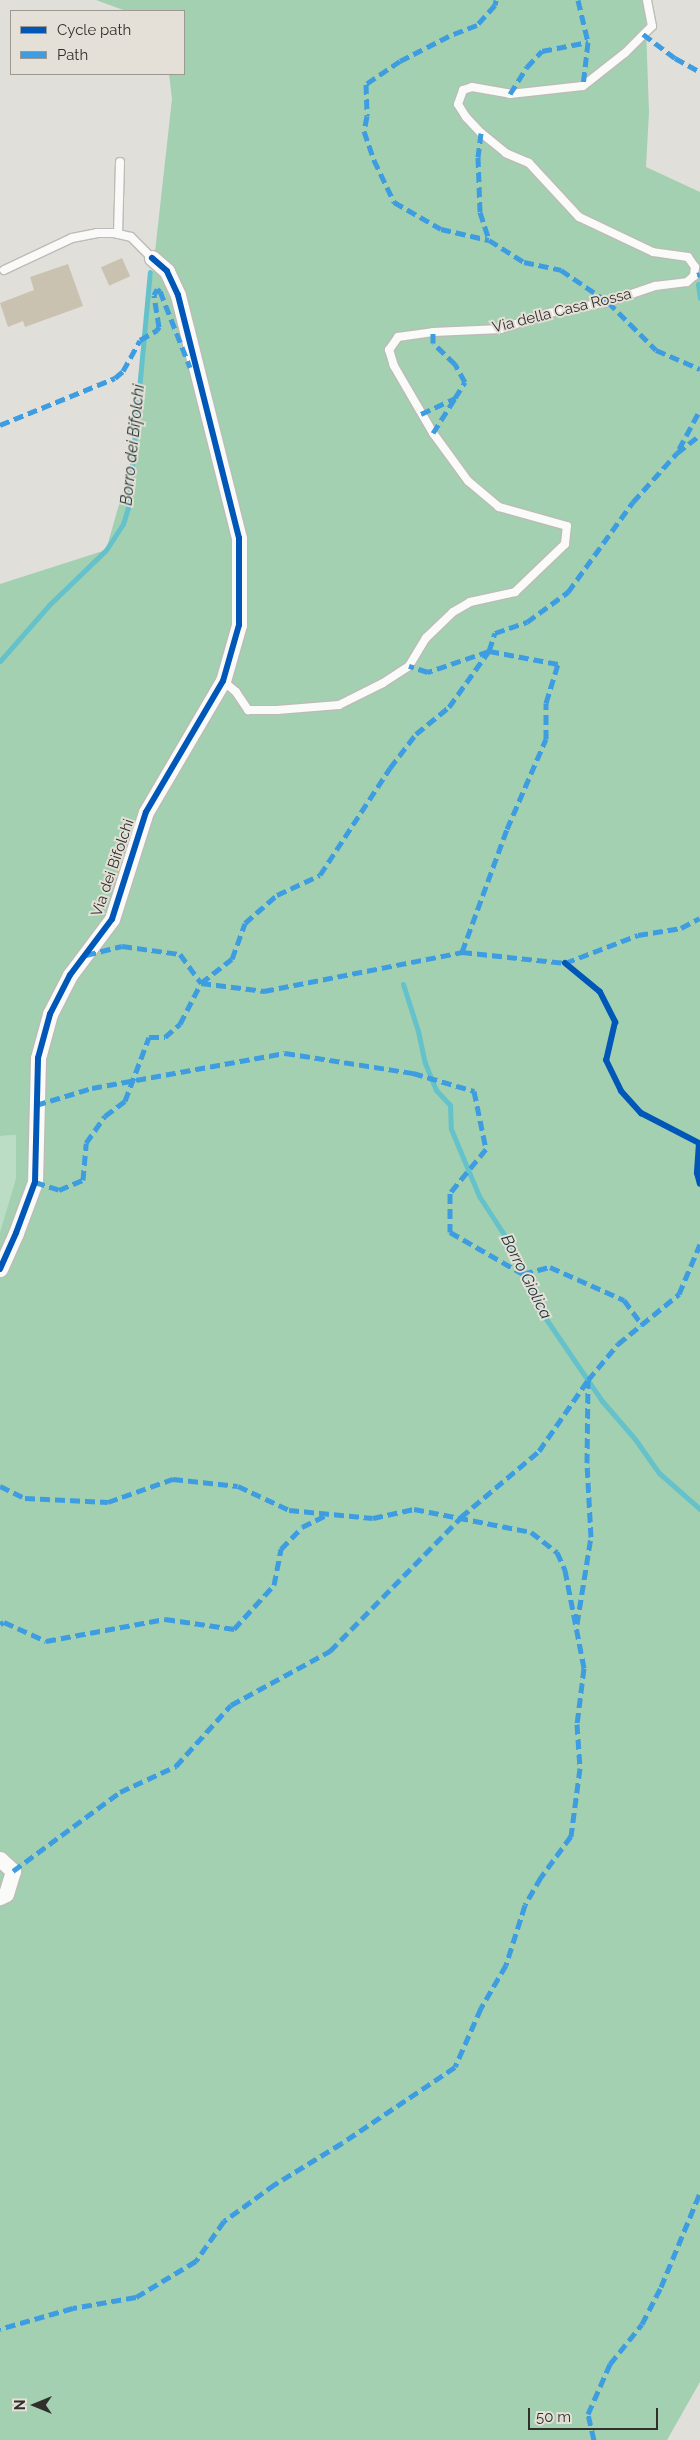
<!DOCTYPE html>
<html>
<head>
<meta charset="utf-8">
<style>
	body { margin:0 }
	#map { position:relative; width:700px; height:2440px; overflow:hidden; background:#e1dfda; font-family:Raleway,sans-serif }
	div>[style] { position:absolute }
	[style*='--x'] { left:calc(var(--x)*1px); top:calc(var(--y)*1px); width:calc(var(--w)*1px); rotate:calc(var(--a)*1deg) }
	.green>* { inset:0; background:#bcddc5 }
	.forest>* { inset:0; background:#a2d0b1 }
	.stream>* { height:5px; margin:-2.5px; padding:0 2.5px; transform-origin:2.5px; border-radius:2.5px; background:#65c2cb }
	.building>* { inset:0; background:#cac2b0; transform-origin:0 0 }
	.roads { filter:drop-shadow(1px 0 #bdbbb7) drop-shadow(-1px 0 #bdbbb7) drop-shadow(0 1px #bdbbb7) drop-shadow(0 -1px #bdbbb7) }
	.service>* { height:8px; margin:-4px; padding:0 4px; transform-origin:4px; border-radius:4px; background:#fafaf9 }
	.minor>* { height:15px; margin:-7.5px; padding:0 7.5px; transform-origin:7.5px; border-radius:7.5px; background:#fafaf9 }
	.quiet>* { height:5px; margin-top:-2.5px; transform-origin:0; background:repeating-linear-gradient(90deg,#3e9de1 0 10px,transparent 0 15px) }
	.cycleway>* { height:6px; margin:-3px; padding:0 3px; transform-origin:3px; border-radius:3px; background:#0057b8 }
	span { translate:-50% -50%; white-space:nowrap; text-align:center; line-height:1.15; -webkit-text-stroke:4px #e4e0d7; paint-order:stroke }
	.street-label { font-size:15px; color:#312f2c }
	.water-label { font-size:16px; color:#1b3134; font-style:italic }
	.legend { position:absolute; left:10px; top:10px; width:175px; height:65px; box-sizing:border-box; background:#e4e0d7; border:1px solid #9c9993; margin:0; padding:6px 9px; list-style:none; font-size:15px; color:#312f2c }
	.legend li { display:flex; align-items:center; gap:10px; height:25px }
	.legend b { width:25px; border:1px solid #9c9993 }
	.north { position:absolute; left:10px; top:2380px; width:50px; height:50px; -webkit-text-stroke:4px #e4e0d7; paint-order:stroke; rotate:270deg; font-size:14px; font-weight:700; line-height:20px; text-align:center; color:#312f2c }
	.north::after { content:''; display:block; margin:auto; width:18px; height:22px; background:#312f2c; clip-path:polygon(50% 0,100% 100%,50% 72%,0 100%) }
	.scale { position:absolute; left:528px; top:2408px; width:130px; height:22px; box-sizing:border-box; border:2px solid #312f2c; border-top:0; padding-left:6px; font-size:15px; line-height:18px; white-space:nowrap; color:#312f2c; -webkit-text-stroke:4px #e4e0d7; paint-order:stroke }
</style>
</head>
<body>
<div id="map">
	<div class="green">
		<i style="clip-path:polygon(16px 1135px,16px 1178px,0 1232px,0 1136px)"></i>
	</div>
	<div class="forest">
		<i style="clip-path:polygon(96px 0,645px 0,649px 112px,646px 167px,700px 192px,700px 2382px,667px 2440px,0 2440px,0 1232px,16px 1178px,16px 1135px,0 1136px,0 584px,106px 550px,132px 459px,172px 99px,169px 74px,184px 74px,184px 11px,126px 11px)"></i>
	</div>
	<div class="stream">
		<i style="--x:698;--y:284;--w:14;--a:82"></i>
		<i style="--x:0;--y:661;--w:74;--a:-48.8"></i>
		<i style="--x:49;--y:605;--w:79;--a:-44"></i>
		<i style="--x:106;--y:550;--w:31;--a:-57"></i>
		<i style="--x:123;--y:524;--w:17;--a:-73"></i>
		<i style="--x:128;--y:508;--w:237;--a:-84.7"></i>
		<i style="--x:403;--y:984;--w:49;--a:72.3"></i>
		<i style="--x:418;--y:1031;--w:33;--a:78"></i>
		<i style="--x:425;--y:1063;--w:29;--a:68"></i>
		<i style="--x:436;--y:1090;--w:21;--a:47"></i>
		<i style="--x:450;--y:1105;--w:24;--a:88"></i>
		<i style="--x:451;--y:1129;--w:73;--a:67.3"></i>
		<i style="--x:479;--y:1196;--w:72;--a:57"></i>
		<i style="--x:518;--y:1256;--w:29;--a:74"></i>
		<i style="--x:526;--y:1284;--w:16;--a:47"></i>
		<i style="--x:537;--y:1296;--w:18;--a:74"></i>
		<i style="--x:542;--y:1313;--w:107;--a:55.7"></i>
		<i style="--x:602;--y:1401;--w:50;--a:49"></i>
		<i style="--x:635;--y:1439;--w:42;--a:54.8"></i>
		<i style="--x:659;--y:1473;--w:55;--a:41.3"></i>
	</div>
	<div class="building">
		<i style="left:122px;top:258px;width:20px;height:23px;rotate:66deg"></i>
		<i style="clip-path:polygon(68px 264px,83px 306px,25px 327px,23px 321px,8px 327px,0 303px,34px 290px,30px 277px)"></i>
	</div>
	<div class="roads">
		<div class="service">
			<i style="--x:118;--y:234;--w:72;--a:-88.4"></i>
			<i style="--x:4;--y:270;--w:75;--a:-25.2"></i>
			<i style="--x:72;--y:238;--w:25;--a:-11"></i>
			<i style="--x:97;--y:233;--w:17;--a:0"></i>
			<i style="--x:114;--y:233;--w:17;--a:13"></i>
			<i style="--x:131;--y:237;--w:30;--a:45"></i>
			<i style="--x:223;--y:681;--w:17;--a:40"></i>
			<i style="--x:236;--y:692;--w:22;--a:56"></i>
			<i style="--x:248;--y:710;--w:29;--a:0"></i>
			<i style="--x:277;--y:710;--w:62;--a:-4.6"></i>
			<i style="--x:339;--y:705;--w:49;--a:-26.6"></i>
			<i style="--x:383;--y:683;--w:31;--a:-33"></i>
			<i style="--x:409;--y:666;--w:33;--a:-59"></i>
			<i style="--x:426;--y:638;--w:37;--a:-44"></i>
			<i style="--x:453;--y:612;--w:20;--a:-30"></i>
			<i style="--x:470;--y:602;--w:46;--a:-12.5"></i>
			<i style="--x:515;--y:592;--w:69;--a:-43.8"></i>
			<i style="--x:565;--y:544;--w:18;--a:-84"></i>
			<i style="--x:567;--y:526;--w:71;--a:-164.4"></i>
			<i style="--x:499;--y:507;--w:40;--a:-140"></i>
			<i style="--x:468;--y:481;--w:59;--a:-126.1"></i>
			<i style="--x:433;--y:433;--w:78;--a:-120.2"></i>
			<i style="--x:394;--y:366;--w:17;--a:-107"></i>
			<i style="--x:389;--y:350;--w:16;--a:-55"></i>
			<i style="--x:398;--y:337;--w:35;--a:-8"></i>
			<i style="--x:433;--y:332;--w:68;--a:-2.5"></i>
			<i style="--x:501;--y:329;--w:51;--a:-18.4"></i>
			<i style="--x:549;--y:313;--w:60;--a:-10.6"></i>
			<i style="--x:608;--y:302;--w:50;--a:-18.8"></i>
			<i style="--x:655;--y:286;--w:32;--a:-7"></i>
			<i style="--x:687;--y:282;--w:9;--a:-41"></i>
			<i style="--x:694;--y:276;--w:9;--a:-84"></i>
			<i style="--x:695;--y:267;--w:12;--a:-125"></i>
			<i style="--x:688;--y:257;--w:35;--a:-172"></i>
			<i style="--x:653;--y:252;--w:82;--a:-154.7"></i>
			<i style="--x:579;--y:217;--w:74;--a:-132.8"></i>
			<i style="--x:529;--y:163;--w:25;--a:-157"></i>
			<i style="--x:506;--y:153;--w:32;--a:-141"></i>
			<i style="--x:481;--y:133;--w:22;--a:-133"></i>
			<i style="--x:466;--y:117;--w:15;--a:-122"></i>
			<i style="--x:458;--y:104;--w:15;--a:-70"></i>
			<i style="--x:463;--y:90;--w:9;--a:-18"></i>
			<i style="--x:472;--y:87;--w:39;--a:10"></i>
			<i style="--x:510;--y:94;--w:73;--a:-6.3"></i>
			<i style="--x:583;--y:86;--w:53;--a:-38.2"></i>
			<i style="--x:625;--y:53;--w:38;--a:-45"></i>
			<i style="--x:652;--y:26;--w:26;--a:-101"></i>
		</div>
		<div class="minor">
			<i style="--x:0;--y:1269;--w:39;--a:-66"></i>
			<i style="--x:16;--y:1233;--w:54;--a:-69.6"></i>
			<i style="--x:35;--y:1182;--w:124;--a:-88.6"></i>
			<i style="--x:38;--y:1058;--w:46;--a:-74.7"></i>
			<i style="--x:50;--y:1014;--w:44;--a:-62.9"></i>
			<i style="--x:70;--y:975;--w:70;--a:-53.1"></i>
			<i style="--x:112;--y:919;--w:112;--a:-72.4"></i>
			<i style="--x:146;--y:812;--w:152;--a:-59.6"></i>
			<i style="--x:223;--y:681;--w:58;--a:-74.1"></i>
			<i style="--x:239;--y:625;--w:87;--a:-90"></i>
			<i style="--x:239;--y:538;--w:251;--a:-104.1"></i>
			<i style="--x:178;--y:295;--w:26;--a:-115"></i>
			<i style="--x:167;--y:271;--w:20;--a:-139"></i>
			<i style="--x:0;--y:1859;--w:18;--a:43"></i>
			<i style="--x:13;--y:1871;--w:24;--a:107"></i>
			<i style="--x:6;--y:1894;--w:7;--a:153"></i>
		</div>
	</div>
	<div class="quiet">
		<i style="--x:496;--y:0;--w:5;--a:101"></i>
		<i style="--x:495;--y:5;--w:27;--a:132"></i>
		<i style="--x:477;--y:25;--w:30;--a:159"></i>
		<i style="--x:449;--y:36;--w:55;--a:153"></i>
		<i style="--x:400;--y:61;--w:41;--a:145.9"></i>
		<i style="--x:366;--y:84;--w:32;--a:88"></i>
		<i style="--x:367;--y:116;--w:15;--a:101"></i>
		<i style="--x:364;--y:131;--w:31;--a:71"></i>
		<i style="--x:374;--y:160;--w:47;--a:64.5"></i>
		<i style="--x:394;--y:202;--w:54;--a:29.9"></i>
		<i style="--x:441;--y:229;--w:49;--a:12.9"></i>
		<i style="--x:489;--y:240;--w:41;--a:32.2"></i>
		<i style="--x:524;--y:262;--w:38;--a:12"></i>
		<i style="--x:561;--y:270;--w:57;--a:34.2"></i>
		<i style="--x:608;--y:302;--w:68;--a:45"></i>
		<i style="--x:656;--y:350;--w:48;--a:23.4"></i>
		<i style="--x:578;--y:0;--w:43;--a:76.6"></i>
		<i style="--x:588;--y:42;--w:44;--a:96.5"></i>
		<i style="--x:643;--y:34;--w:40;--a:37"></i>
		<i style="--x:675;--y:58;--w:29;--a:29"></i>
		<i style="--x:510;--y:94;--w:32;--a:-58"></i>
		<i style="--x:527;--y:67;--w:22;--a:-47"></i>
		<i style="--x:542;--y:51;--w:47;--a:-11.1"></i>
		<i style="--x:481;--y:133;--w:24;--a:97"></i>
		<i style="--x:478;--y:157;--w:55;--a:87.9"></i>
		<i style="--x:480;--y:212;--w:29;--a:72"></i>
		<i style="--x:697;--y:275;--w:3;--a:-18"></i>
		<i style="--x:421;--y:414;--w:38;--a:-25"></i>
		<i style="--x:455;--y:398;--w:19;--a:-58"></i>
		<i style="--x:465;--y:382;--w:21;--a:-119"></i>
		<i style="--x:455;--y:364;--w:30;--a:-136"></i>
		<i style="--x:433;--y:343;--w:11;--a:-90"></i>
		<i style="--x:0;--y:425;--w:124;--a:-22.2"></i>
		<i style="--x:115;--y:378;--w:11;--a:-41"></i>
		<i style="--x:123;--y:371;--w:35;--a:-61"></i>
		<i style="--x:140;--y:340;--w:20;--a:-30"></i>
		<i style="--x:157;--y:330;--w:4;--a:-56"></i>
		<i style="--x:159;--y:327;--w:32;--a:-99"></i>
		<i style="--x:154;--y:295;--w:7;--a:-63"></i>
		<i style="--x:157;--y:289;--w:4;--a:34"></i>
		<i style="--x:160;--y:291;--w:82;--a:68.5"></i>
		<i style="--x:433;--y:433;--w:41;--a:-57.8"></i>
		<i style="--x:679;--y:449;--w:44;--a:-61.7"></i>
		<i style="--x:462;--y:952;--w:104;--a:6.1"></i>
		<i style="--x:565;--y:963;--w:78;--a:-21"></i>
		<i style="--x:638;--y:935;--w:44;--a:-9.2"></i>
		<i style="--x:681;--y:928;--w:21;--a:-28"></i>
		<i style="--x:86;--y:955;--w:37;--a:-14"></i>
		<i style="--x:122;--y:946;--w:59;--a:7.9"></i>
		<i style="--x:180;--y:954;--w:36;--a:54"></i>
		<i style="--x:201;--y:983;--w:64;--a:7.2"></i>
		<i style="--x:264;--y:991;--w:202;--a:-11.1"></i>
		<i style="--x:462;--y:952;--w:131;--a:-69.9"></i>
		<i style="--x:507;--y:829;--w:98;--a:-66.6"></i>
		<i style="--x:546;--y:739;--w:36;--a:-90"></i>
		<i style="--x:546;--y:703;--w:41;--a:-72.9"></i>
		<i style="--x:558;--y:664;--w:70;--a:-169.3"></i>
		<i style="--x:489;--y:651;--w:65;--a:161"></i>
		<i style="--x:428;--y:672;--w:20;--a:-162"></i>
		<i style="--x:36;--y:1105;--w:59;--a:-16.9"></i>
		<i style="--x:92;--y:1088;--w:196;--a:-10.3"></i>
		<i style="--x:285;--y:1053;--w:130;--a:8.9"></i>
		<i style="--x:413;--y:1073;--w:64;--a:16.4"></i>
		<i style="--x:474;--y:1091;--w:59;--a:78.3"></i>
		<i style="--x:486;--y:1149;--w:57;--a:129.3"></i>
		<i style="--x:450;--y:1193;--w:39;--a:90"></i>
		<i style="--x:450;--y:1232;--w:84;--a:29.9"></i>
		<i style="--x:523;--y:1274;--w:28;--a:-15"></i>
		<i style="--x:550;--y:1267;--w:81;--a:24"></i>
		<i style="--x:624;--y:1300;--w:31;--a:54"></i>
		<i style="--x:35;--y:1182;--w:25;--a:18"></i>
		<i style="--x:59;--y:1190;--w:26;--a:-23"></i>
		<i style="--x:83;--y:1180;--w:37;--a:-85"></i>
		<i style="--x:86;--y:1143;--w:33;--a:-55"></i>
		<i style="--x:105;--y:1116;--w:25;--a:-37"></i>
		<i style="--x:125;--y:1101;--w:68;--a:-69.4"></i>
		<i style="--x:149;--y:1037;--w:16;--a:0"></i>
		<i style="--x:165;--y:1037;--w:20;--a:-41"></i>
		<i style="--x:180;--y:1024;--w:46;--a:-62.9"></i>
		<i style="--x:201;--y:983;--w:39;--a:-38"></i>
		<i style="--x:232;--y:959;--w:38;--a:-70"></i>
		<i style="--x:245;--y:923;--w:43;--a:-41.2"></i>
		<i style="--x:277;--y:895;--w:47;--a:-24.9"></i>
		<i style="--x:320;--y:875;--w:128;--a:-56.8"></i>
		<i style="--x:390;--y:768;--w:43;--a:-52.6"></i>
		<i style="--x:416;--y:734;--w:43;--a:-39.3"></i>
		<i style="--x:449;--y:707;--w:69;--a:-54.5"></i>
		<i style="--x:489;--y:651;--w:19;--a:-72"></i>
		<i style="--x:495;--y:633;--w:34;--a:-19"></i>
		<i style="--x:527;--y:622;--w:51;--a:-36.2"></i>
		<i style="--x:568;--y:592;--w:111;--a:-54.2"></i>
		<i style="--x:633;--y:502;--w:66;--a:-48.1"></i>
		<i style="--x:677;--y:453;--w:29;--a:-38"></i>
		<i style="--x:0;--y:1486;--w:28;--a:26"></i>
		<i style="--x:25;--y:1498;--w:83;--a:2.8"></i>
		<i style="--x:108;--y:1502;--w:69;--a:-19.5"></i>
		<i style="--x:173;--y:1479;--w:65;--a:6.1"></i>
		<i style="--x:238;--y:1486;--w:56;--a:25.2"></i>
		<i style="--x:289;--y:1510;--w:84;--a:5.4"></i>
		<i style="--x:373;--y:1518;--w:42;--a:-12.4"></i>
		<i style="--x:414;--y:1509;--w:119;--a:11.1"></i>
		<i style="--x:531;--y:1532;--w:33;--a:38"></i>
		<i style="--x:557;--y:1552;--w:20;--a:66"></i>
		<i style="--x:565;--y:1570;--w:100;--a:79"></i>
		<i style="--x:584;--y:1668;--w:56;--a:97.1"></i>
		<i style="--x:577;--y:1724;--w:44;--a:86.1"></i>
		<i style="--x:580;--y:1768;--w:69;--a:97.5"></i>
		<i style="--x:571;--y:1836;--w:51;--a:126.2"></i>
		<i style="--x:541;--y:1877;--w:32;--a:120"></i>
		<i style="--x:525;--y:1905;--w:63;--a:107.6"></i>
		<i style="--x:506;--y:1965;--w:50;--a:120.2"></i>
		<i style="--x:481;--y:2008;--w:64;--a:113.8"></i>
		<i style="--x:455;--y:2067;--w:136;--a:146.1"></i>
		<i style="--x:342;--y:2143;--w:79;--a:148.5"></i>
		<i style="--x:275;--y:2184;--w:63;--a:144"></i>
		<i style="--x:224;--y:2221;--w:49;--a:125"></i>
		<i style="--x:196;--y:2261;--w:70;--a:149"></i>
		<i style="--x:136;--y:2297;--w:64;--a:170.1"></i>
		<i style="--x:73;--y:2308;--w:76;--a:164"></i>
		<i style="--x:0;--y:1624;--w:4;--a:-27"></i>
		<i style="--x:4;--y:1622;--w:46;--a:24.3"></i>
		<i style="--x:46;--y:1641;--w:121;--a:-10.5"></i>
		<i style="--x:165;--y:1619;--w:70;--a:8.2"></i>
		<i style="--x:234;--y:1629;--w:59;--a:-47.7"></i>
		<i style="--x:274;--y:1585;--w:37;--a:-79"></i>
		<i style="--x:281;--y:1549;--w:30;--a:-46"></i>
		<i style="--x:302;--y:1527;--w:30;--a:-26"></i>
		<i style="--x:577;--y:1624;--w:88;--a:-80.9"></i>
		<i style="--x:591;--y:1537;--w:74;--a:-93.1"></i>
		<i style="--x:587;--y:1463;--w:83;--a:-89.3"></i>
		<i style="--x:588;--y:1380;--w:47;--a:-50.2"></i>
		<i style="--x:618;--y:1344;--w:79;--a:-39.3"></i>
		<i style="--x:679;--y:1294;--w:54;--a:-67.2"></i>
		<i style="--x:13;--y:1871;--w:133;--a:-36.4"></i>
		<i style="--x:120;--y:1792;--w:62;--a:-24.9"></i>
		<i style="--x:176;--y:1766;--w:82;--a:-48"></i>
		<i style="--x:231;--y:1705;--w:113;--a:-28.6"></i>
		<i style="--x:330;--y:1651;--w:187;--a:-45.6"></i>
		<i style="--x:461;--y:1517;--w:102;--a:-40.2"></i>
		<i style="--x:539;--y:1451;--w:86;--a:-55.4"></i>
		<i style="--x:594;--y:2440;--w:27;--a:-103"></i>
		<i style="--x:588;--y:2414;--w:55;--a:-66.3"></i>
		<i style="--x:610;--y:2364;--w:51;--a:-51.3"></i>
		<i style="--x:642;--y:2324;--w:42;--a:-62.8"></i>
		<i style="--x:661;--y:2287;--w:102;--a:-67.5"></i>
	</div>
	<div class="cycleway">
		<i style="--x:565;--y:963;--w:45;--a:39.6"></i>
		<i style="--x:600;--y:992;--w:34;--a:63"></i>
		<i style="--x:615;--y:1022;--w:39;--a:103"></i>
		<i style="--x:606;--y:1060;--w:34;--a:64"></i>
		<i style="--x:621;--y:1091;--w:30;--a:48"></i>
		<i style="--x:641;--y:1113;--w:65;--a:27.3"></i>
		<i style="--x:699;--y:1143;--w:30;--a:94"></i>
		<i style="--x:697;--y:1173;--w:11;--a:75"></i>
		<i style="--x:0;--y:1269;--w:39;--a:-66"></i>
		<i style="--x:16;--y:1233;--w:54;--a:-69.6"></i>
		<i style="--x:35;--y:1182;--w:124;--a:-88.6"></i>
		<i style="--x:38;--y:1058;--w:46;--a:-74.7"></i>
		<i style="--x:50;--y:1014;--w:44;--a:-62.9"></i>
		<i style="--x:70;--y:975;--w:70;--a:-53.1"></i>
		<i style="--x:112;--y:919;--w:112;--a:-72.4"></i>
		<i style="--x:146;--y:812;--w:152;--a:-59.6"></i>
		<i style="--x:223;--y:681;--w:58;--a:-74.1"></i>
		<i style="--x:239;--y:625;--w:87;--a:-90"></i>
		<i style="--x:239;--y:538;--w:251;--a:-104.1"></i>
		<i style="--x:178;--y:295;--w:26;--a:-115"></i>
		<i style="--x:167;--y:271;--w:20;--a:-139"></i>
	</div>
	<div class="street-label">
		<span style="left:562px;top:311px;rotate:-14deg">Via della Casa Rossa</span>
		<span style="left:113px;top:868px;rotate:-71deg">Via dei Bifolchi</span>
	</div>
	<div class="water-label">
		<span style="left:133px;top:445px;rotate:-84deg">Borro dei Bifolchi</span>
		<span style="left:526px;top:1277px;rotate:63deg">Borro Giolica</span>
	</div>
	<ul class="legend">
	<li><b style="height:6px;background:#0057b8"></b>Cycle path</li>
	<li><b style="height:6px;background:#3e9de1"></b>Path</li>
	</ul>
	<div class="north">N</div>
	<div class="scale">50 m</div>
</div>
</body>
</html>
